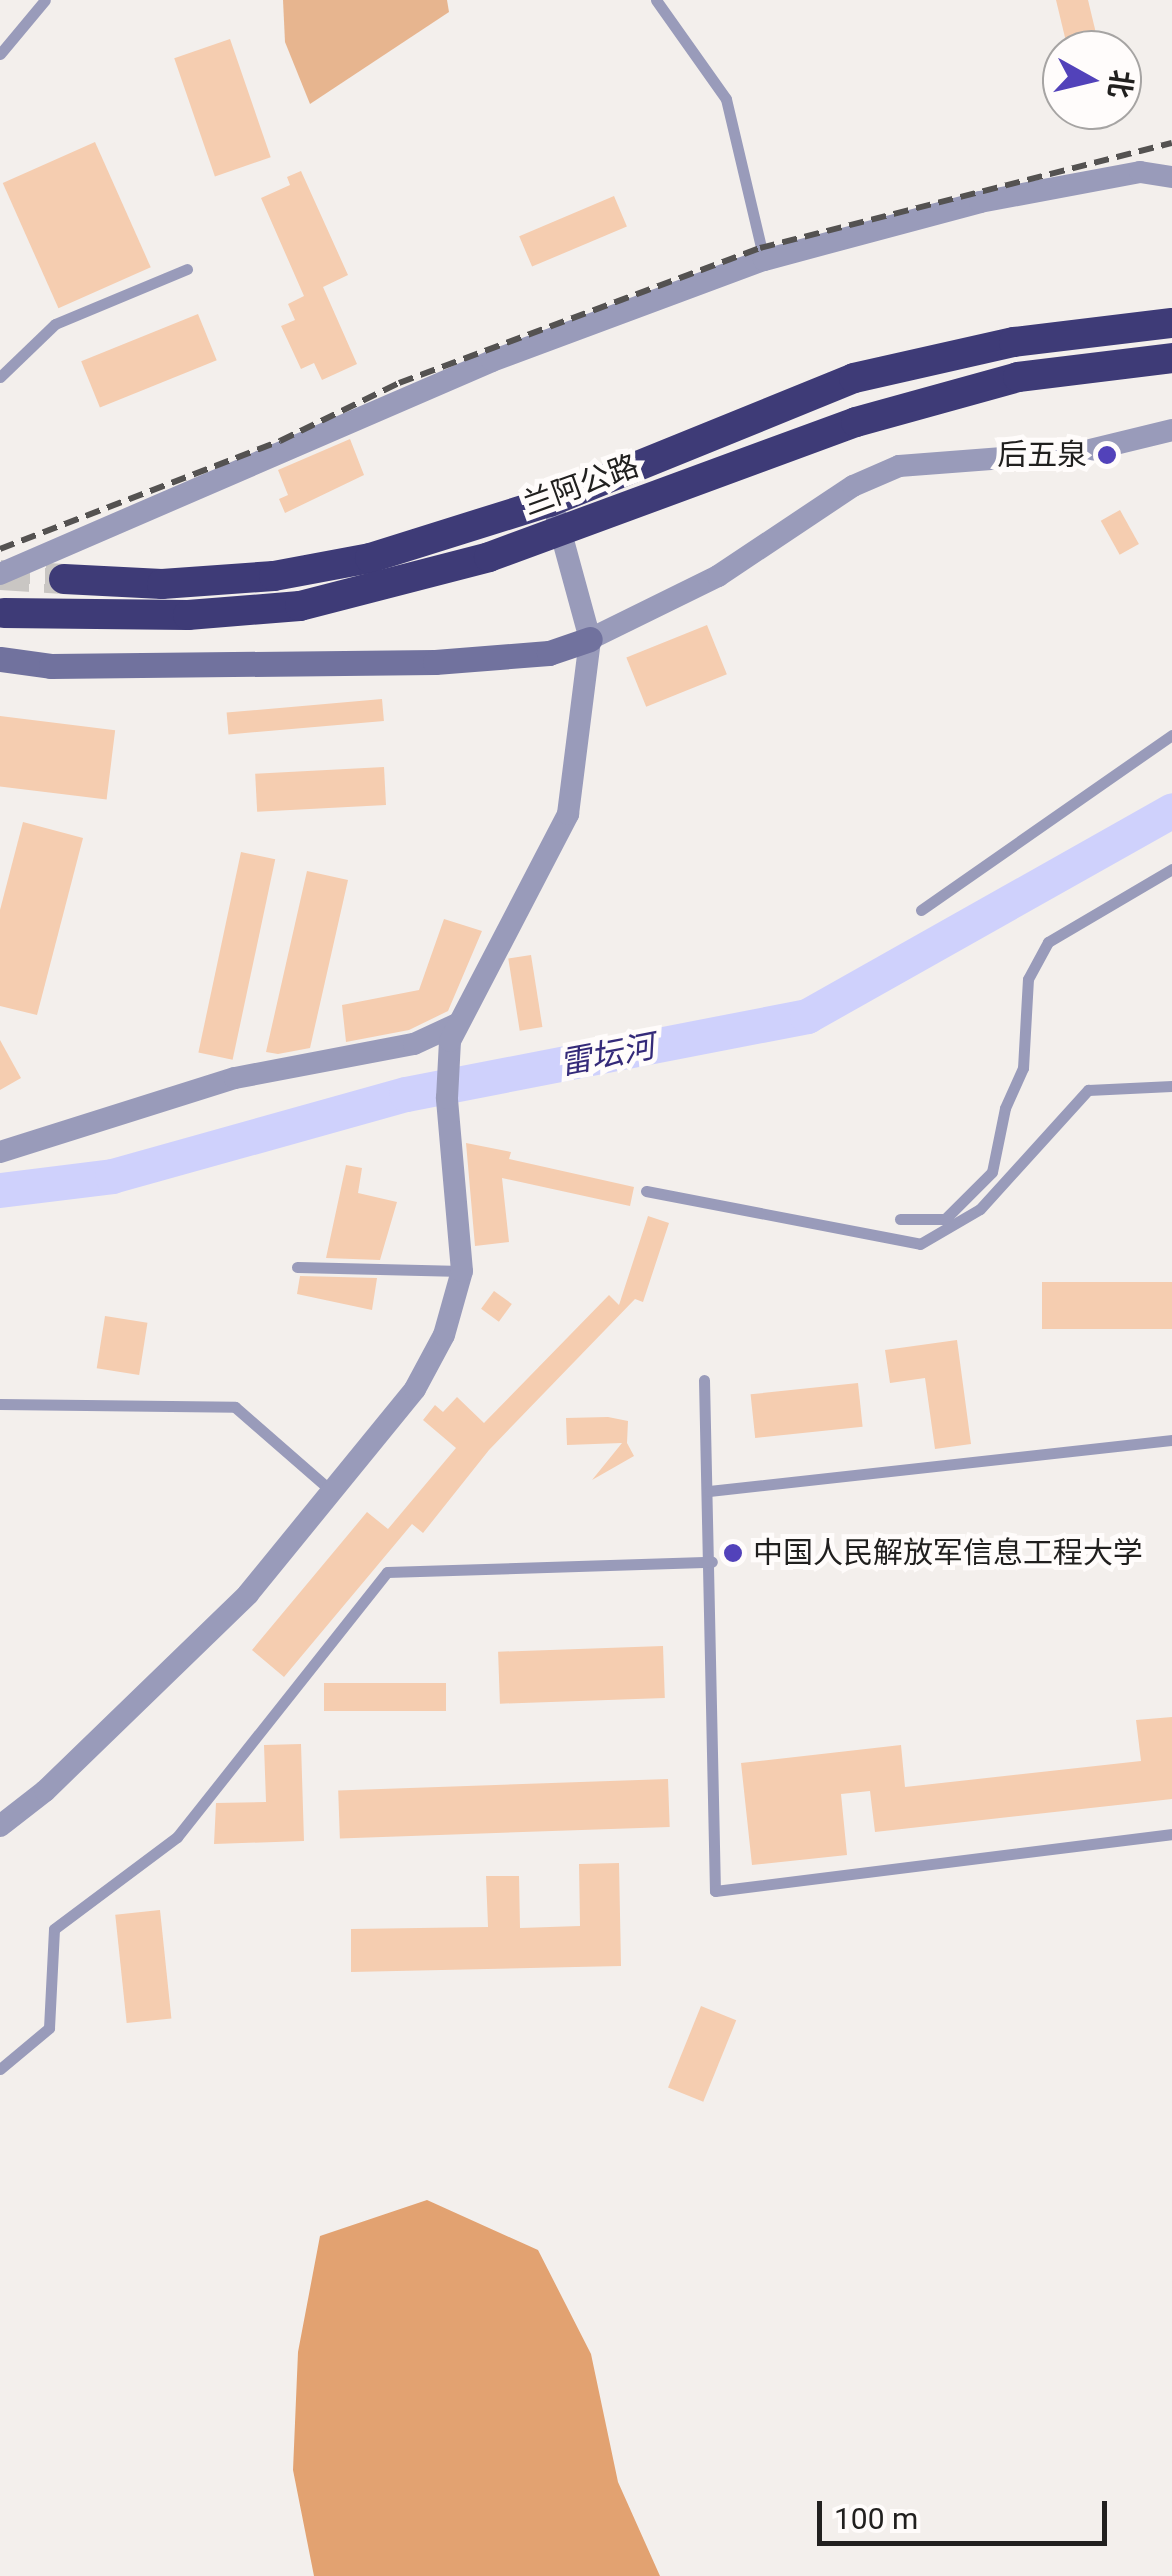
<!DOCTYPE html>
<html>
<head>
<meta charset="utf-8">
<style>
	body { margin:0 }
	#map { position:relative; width:1172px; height:2576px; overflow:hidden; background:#f3efec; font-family:Roboto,"Noto Sans SC",sans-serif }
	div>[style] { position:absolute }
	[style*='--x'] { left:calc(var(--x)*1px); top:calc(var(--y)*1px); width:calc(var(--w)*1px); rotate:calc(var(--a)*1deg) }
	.green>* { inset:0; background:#e7b58f }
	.forest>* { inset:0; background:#e2a271 }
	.river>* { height:35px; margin:-17.5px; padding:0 17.5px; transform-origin:17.5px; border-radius:17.5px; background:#cfd1fc }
	.building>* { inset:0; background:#f5cdb0; transform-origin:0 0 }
	.highway-tunnel>* { height:30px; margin-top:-15px; transform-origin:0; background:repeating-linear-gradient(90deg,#c9c6c3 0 30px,transparent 0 45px) }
	.lane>* { height:11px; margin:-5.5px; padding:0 5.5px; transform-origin:5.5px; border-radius:5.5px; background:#999bba }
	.street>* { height:22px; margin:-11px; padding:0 11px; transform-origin:11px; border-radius:11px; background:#999bba }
	.secondary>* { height:25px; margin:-12.5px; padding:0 12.5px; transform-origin:12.5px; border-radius:12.5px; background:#71729e }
	.highway>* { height:30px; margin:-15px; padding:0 15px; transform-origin:15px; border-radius:15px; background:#3e3b77 }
	.rail>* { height:6px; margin-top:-3px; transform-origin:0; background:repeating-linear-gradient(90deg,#545251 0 15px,transparent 0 23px) }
	.dots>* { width:28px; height:28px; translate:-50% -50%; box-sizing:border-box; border:5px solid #fffcfb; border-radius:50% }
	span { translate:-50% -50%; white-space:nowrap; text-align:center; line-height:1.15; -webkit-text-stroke:10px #fffcfb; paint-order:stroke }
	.poi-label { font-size:30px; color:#21201f }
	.right { translate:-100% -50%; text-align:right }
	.left { translate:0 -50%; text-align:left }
	.street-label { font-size:30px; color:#21201f }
	.water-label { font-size:32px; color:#342a79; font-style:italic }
	.north { position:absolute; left:1042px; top:30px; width:100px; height:100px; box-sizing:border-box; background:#fffcfb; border:2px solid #a6a4a3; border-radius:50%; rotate:98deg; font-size:28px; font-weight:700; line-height:40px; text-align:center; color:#21201f }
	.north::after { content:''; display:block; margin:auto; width:35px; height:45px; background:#5242ba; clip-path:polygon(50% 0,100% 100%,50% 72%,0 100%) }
	.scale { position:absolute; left:817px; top:2501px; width:290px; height:45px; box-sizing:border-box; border:5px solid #21201f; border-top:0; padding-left:12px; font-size:30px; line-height:35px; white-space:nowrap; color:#21201f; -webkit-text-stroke:8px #fffcfb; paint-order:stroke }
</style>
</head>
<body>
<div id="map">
	<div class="green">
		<i style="clip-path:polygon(283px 0,447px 0,449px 12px,310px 104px,285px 42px)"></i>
	</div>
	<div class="forest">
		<i style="clip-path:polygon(427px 2200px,538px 2250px,591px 2354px,618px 2482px,660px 2576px,314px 2576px,293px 2470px,298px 2352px,320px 2236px)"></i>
	</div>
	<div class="river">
		<i style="--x:0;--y:1190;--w:113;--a:-7.1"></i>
		<i style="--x:112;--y:1176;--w:305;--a:-15.6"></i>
		<i style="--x:406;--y:1094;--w:409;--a:-11"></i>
		<i style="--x:807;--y:1016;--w:419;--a:-29.4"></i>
	</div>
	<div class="building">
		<i style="clip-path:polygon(1056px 0,1088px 0,1100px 50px,1068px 50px)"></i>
		<i style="left:230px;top:39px;width:125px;height:59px;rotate:71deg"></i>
		<i style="left:95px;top:142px;width:137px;height:101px;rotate:66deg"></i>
		<i style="clip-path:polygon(301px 171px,348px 275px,323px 287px,357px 364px,322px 380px,314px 363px,301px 369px,281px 326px,295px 320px,288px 304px,304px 296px,261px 198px,290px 185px,287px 177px)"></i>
		<i style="left:614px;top:196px;width:33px;height:103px;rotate:67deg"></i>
		<i style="left:198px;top:314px;width:50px;height:126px;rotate:68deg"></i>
		<i style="clip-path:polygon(350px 439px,364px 475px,285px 513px,279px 499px,288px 495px,278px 470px)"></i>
		<i style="left:1120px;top:510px;width:39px;height:22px;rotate:61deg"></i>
		<i style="left:707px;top:625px;width:53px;height:87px;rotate:68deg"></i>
		<i style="left:382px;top:699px;width:22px;height:156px;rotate:85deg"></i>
		<i style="left:0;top:716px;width:116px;height:70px;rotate:7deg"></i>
		<i style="left:384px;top:767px;width:38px;height:129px;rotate:87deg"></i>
		<i style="clip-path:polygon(23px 822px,83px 838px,37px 1015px,0 1006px,0 910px)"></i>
		<i style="left:241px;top:852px;width:35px;height:205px;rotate:12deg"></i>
		<i style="clip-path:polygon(307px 871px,348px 880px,310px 1048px,278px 1054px,266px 1052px)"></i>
		<i style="clip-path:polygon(444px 919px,482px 931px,448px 1011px,409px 1030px,346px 1042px,342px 1005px,419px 990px)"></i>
		<i style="left:531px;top:955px;width:73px;height:23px;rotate:81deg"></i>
		<i style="clip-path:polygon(0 1040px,21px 1078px,0 1090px)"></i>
		<i style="clip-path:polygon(466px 1143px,511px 1152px,509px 1159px,634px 1187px,630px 1206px,502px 1178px,509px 1242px,475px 1246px)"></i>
		<i style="clip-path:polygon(346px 1165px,362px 1168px,358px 1193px,397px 1202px,380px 1260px,326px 1258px)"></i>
		<i style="clip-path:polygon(648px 1216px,669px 1223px,643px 1302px,635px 1299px,489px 1450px,423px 1533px,412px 1524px,284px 1677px,252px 1650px,367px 1512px,388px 1529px,456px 1448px,423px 1420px,435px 1405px,443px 1412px,457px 1397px,484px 1423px,609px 1295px,619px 1305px)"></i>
		<i style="clip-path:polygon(300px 1276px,377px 1278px,372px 1310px,297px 1294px)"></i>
		<i style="left:1172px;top:1282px;width:47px;height:130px;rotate:90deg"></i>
		<i style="left:494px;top:1291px;width:22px;height:22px;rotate:36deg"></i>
		<i style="left:105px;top:1316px;width:43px;height:53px;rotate:9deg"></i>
		<i style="clip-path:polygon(957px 1340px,971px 1444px,935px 1449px,925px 1378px,890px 1383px,885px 1350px)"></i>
		<i style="left:858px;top:1383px;width:44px;height:108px;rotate:84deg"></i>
		<i style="clip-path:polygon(608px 1417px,628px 1421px,627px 1443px,634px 1456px,592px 1480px,622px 1443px,567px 1445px,566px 1418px)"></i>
		<i style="left:663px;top:1646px;width:52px;height:165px;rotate:88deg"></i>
		<i style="left:324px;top:1683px;width:122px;height:28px"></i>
		<i style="clip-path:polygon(1172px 1717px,1172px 1799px,875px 1832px,870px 1791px,841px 1794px,847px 1855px,752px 1865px,741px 1763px,901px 1745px,905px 1787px,1141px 1761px,1136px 1720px)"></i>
		<i style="clip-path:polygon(301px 1744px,304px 1841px,214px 1844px,216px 1803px,266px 1802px,264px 1745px)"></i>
		<i style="left:668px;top:1779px;width:48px;height:330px;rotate:88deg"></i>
		<i style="clip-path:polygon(619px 1863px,621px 1966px,351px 1972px,351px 1929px,488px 1927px,486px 1876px,519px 1876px,520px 1928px,580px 1926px,579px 1864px)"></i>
		<i style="left:160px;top:1910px;width:109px;height:45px;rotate:84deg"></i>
		<i style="left:701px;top:2006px;width:38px;height:88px;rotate:22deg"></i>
	</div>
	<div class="highway-tunnel">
		<i style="--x:0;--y:575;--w:64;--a:3.6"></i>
	</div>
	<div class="lane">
		<i style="--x:656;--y:0;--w:121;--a:54.7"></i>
		<i style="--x:726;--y:99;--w:165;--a:76.7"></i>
		<i style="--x:0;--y:54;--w:70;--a:-50.2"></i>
		<i style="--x:0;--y:377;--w:76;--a:-43.9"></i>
		<i style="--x:55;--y:324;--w:143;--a:-22.6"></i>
		<i style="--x:921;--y:910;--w:306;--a:-34.9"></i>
		<i style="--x:646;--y:1191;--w:279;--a:10.9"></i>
		<i style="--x:920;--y:1244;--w:69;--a:-30.3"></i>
		<i style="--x:980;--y:1209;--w:161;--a:-47.8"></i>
		<i style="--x:1088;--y:1090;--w:84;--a:-2.7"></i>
		<i style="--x:900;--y:1219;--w:45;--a:0"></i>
		<i style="--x:945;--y:1219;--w:66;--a:-45"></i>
		<i style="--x:992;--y:1172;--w:65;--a:-78.5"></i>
		<i style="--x:1005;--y:1108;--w:44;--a:-65.8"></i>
		<i style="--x:1023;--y:1068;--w:89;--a:-86.8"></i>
		<i style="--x:1028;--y:979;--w:42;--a:-61.6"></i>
		<i style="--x:1048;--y:942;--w:144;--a:-30.5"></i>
		<i style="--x:297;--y:1267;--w:165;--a:1.4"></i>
		<i style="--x:704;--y:1380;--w:511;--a:88.77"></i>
		<i style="--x:715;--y:1891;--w:461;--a:-7.1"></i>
		<i style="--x:0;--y:1404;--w:235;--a:0.7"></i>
		<i style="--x:235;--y:1407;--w:125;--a:41.1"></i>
		<i style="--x:709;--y:1491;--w:466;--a:-6.3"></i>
		<i style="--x:0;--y:2069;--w:64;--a:-39.9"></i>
		<i style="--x:49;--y:2028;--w:99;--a:-87.1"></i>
		<i style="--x:54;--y:1929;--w:154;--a:-36.8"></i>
		<i style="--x:177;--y:1837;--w:338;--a:-51.6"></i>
		<i style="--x:387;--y:1572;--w:325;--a:-1.8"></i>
	</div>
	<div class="street">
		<i style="--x:0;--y:574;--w:536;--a:-23.41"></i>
		<i style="--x:492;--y:361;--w:290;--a:-20.4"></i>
		<i style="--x:764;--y:260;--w:224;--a:-15"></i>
		<i style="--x:980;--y:202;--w:163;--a:-10.6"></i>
		<i style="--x:1140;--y:172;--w:32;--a:9"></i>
		<i style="--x:590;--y:639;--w:143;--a:-26.2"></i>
		<i style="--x:718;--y:576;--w:162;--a:-33.7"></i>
		<i style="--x:853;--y:486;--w:50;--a:-23.5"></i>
		<i style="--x:899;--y:466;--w:184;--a:-4.4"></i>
		<i style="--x:1082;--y:452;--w:93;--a:-13.7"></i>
		<i style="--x:0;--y:1152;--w:246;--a:-17.5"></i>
		<i style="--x:235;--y:1078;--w:182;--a:-10.8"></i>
		<i style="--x:414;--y:1044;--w:47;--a:-24.9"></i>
		<i style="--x:0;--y:1826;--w:57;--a:-37.9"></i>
		<i style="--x:45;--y:1791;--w:283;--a:-44.1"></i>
		<i style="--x:248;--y:1594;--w:264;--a:-50.8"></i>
		<i style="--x:415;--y:1389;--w:61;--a:-61.8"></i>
		<i style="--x:444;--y:1335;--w:66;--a:-74.3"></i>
		<i style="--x:462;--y:1271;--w:174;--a:-95"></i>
		<i style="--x:447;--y:1098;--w:57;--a:-87"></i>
		<i style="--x:450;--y:1041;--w:256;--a:-62.5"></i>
		<i style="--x:568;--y:814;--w:176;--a:-82.8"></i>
		<i style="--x:590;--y:639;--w:125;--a:-105.3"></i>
	</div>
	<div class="secondary">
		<i style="--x:0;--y:659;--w:51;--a:7.8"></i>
		<i style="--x:51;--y:666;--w:384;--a:-0.6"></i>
		<i style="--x:435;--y:662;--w:114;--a:-4.5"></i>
		<i style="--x:549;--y:653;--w:43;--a:-18.9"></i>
	</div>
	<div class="highway">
		<i style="--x:64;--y:579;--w:98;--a:2.9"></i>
		<i style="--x:162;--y:584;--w:112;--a:-4.1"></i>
		<i style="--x:274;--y:576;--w:98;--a:-10.6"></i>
		<i style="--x:370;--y:558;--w:188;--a:-17.4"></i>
		<i style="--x:549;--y:502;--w:329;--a:-22.1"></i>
		<i style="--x:854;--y:378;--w:164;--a:-12.7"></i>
		<i style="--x:1014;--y:342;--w:159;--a:-6.9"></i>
		<i style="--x:4;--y:613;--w:184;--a:0.6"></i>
		<i style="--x:188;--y:615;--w:112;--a:-4.6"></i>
		<i style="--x:300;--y:606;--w:195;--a:-14.5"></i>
		<i style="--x:489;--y:557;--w:391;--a:-20.2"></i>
		<i style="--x:856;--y:422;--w:168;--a:-15.5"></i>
		<i style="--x:1018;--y:377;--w:155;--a:-7"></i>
	</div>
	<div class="rail">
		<i style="--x:0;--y:549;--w:300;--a:-21.1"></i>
		<i style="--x:280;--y:441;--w:132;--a:-26"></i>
		<i style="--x:399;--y:383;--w:385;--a:-20.5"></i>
		<i style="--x:760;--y:248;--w:425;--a:-14.3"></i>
	</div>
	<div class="dots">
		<i style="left:1107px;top:455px;background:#5242ba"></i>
		<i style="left:733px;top:1553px;background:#5242ba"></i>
	</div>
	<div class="poi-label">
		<span class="right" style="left:1087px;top:455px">后五泉</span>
		<span class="left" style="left:753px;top:1553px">中国人民解放军信息工程大学</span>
	</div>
	<div class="street-label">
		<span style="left:581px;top:485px;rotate:-20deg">兰阿公路</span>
	</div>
	<div class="water-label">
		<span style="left:607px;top:1055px;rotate:-11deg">雷坛河</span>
	</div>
	<div class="north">北</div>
	<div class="scale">100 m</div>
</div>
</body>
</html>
